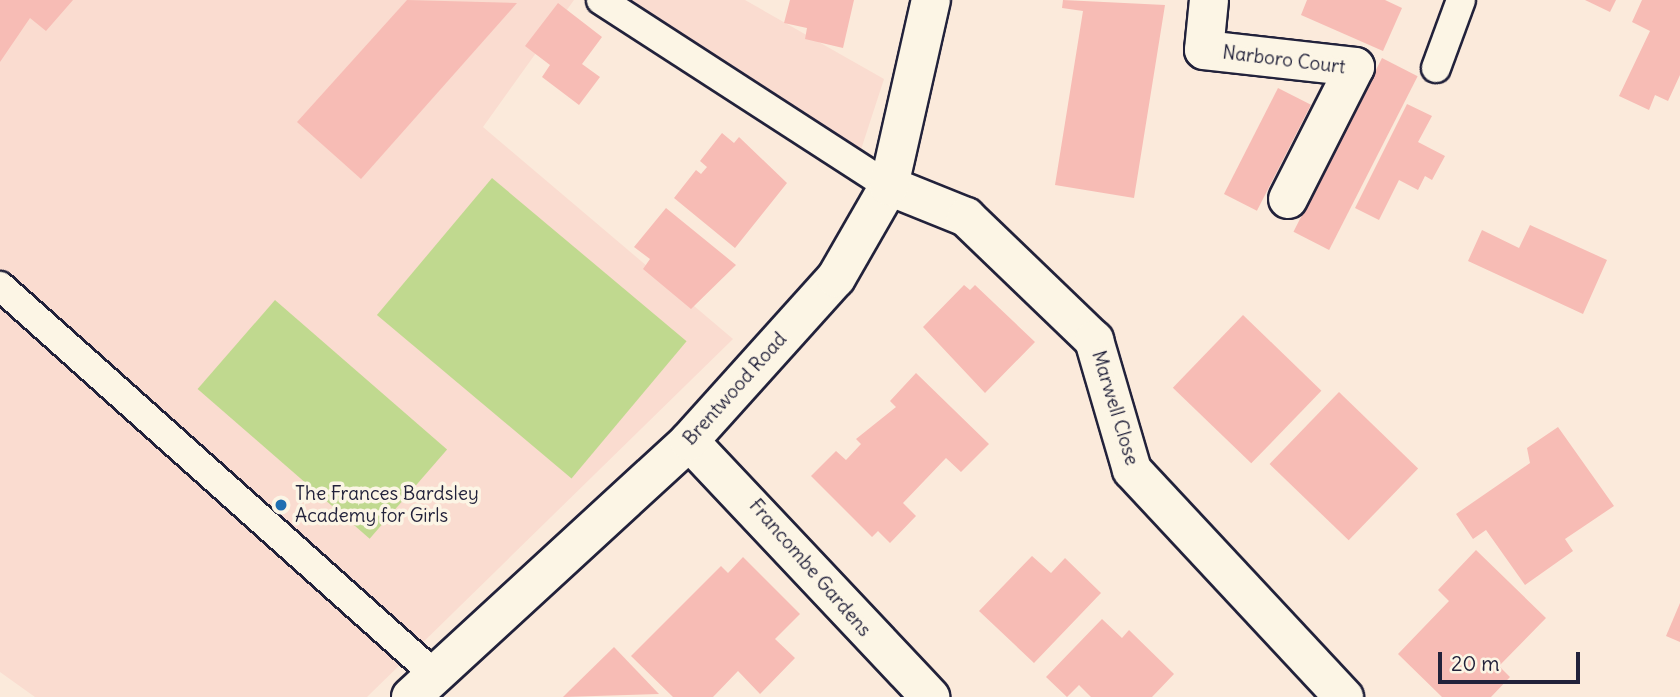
<!DOCTYPE html>
<html>
<head>
<meta charset="utf-8">
<style>
	body { margin:0 }
	#map { position:relative; width:1680px; height:697px; overflow:hidden; background:#fbeadb; font-family:Delius,sans-serif }
	div>[style] { position:absolute }
	[style*='--x'] { left:calc(var(--x)*1px); top:calc(var(--y)*1px); width:calc(var(--w)*1px); rotate:calc(var(--a)*1deg) }
	.built>* { inset:0; background:#fadcd0 }
	.green>* { inset:0; background:#c0d98f; transform-origin:0 0 }
	.building>* { inset:0; background:#f7bcb5; transform-origin:0 0 }
	.roads { filter:drop-shadow(2px 0 #22223b) drop-shadow(-2px 0 #22223b) drop-shadow(0 2px #22223b) drop-shadow(0 -2px #22223b) }
	.service>* { height:28px; margin:-14px; padding:0 14px; transform-origin:14px; border-radius:14px; background:#fcf5e5 }
	.minor>* { height:38px; margin:-19px; padding:0 19px; transform-origin:19px; border-radius:19px; background:#fcf5e5 }
	.tertiary>* { height:38px; margin:-19px; padding:0 19px; transform-origin:19px; border-radius:19px; background:#fcf5e5 }
	.dots>* { width:19px; height:19px; translate:-50% -50%; box-sizing:border-box; border:4px solid #fcf5e5; border-radius:50% }
	span { translate:-50% -50%; white-space:nowrap; text-align:center; line-height:1.15; -webkit-text-stroke:7px #fcf5e5; paint-order:stroke }
	.street-label { font-size:19px; color:#22223b }
	.poi-label { font-size:19px; color:#22223b }
	.left { translate:0 -50%; text-align:left }
	.scale { position:absolute; left:1438px; top:652px; width:142px; height:32px; box-sizing:border-box; border:4px solid #22223b; border-top:0; padding-left:9px; font-size:21px; line-height:24px; white-space:nowrap; color:#22223b; -webkit-text-stroke:5px #fcf5e5; paint-order:stroke }
</style>
</head>
<body>
<div id="map">
	<div class="built">
		<i style="clip-path:polygon(0 0,574px 0,483px 127px,733px 339px,367px 697px,35px 697px,0 672px)"></i>
		<i style="clip-path:polygon(583px 0,745px 0,884px 79px,855px 168px)"></i>
	</div>
	<div class="green">
		<i style="left:492px;top:178px;width:254px;height:179px;rotate:40deg"></i>
		<i style="left:275px;top:300px;width:228px;height:118px;rotate:41deg"></i>
	</div>
	<div class="building">
		<i style="clip-path:polygon(0 0,73px 0,46px 31px,30px 18px,0 62px)"></i>
		<i style="clip-path:polygon(407px 0,517px 3px,361px 179px,297px 122px)"></i>
		<i style="clip-path:polygon(790px 0,854px 0,843px 48px,805px 39px,807px 28px,784px 23px)"></i>
		<i style="clip-path:polygon(1063px 0,1165px 5px,1134px 198px,1055px 185px,1083px 11px,1062px 8px)"></i>
		<i style="clip-path:polygon(1307px 0,1385px 0,1402px 8px,1383px 51px,1301px 15px)"></i>
		<i style="clip-path:polygon(1585px 0,1616px 0,1610px 12px)"></i>
		<i style="clip-path:polygon(1642px 0,1680px 0,1680px 75px,1668px 101px,1655px 95px,1649px 110px,1619px 96px,1650px 31px,1632px 22px)"></i>
		<i style="clip-path:polygon(558px 3px,602px 37px,582px 64px,600px 77px,579px 105px,542px 77px,550px 65px,525px 46px)"></i>
		<i style="left:1382px;top:58px;width:40px;height:195px;rotate:27deg"></i>
		<i style="left:1278px;top:88px;width:37px;height:119px;rotate:27deg"></i>
		<i style="clip-path:polygon(1407px 104px,1432px 116px,1418px 142px,1445px 156px,1432px 180px,1425px 176px,1418px 190px,1399px 180px,1379px 220px,1355px 208px)"></i>
		<i style="clip-path:polygon(722px 133px,734px 143px,739px 137px,787px 183px,735px 248px,674px 198px,696px 170px,701px 174px,707px 167px,700px 161px)"></i>
		<i style="clip-path:polygon(666px 208px,736px 265px,691px 309px,643px 269px,650px 259px,634px 247px)"></i>
		<i style="clip-path:polygon(1530px 225px,1607px 260px,1583px 314px,1468px 261px,1482px 230px,1519px 248px)"></i>
		<i style="clip-path:polygon(964px 285px,970px 290px,975px 285px,1035px 342px,985px 393px,923px 327px)"></i>
		<i style="left:1243px;top:315px;width:109px;height:101px;rotate:44deg"></i>
		<i style="clip-path:polygon(916px 373px,989px 444px,961px 472px,946px 458px,903px 503px,916px 516px,890px 543px,878px 531px,872px 537px,811px 476px,836px 451px,846px 460px,861px 444px,856px 439px,896px 407px,890px 401px)"></i>
		<i style="left:1339px;top:392px;width:110px;height:100px;rotate:44deg"></i>
		<i style="clip-path:polygon(1558px 427px,1614px 506px,1565px 539px,1573px 551px,1525px 585px,1486px 530px,1473px 539px,1456px 514px,1530px 463px,1527px 448px)"></i>
		<i style="clip-path:polygon(1476px 550px,1546px 618px,1499px 666px,1510px 677px,1491px 697px,1442px 697px,1398px 654px,1449px 601px,1438px 590px)"></i>
		<i style="clip-path:polygon(1032px 556px,1051px 573px,1065px 558px,1101px 593px,1034px 663px,979px 611px)"></i>
		<i style="clip-path:polygon(743px 557px,800px 614px,775px 639px,795px 658px,760px 694px,738px 671px,713px 697px,673px 697px,631px 656px,721px 566px,728px 573px)"></i>
		<i style="clip-path:polygon(1680px 603px,1680px 642px,1666px 636px)"></i>
		<i style="clip-path:polygon(1102px 619px,1122px 638px,1129px 630px,1174px 674px,1152px 697px,1091px 697px,1079px 685px,1067px 697px,1046px 677px)"></i>
		<i style="clip-path:polygon(614px 647px,659px 694px,563px 697px,568px 692px)"></i>
	</div>
	<div class="roads">
		<div class="service">
			<i style="--x:601;--y:0;--w:343;--a:32.9"></i>
			<i style="--x:1436;--y:68;--w:72;--a:-69.8"></i>
			<i style="--x:0;--y:286;--w:584;--a:41.8"></i>
		</div>
		<div class="minor">
			<i style="--x:1209;--y:0;--w:50;--a:95.7"></i>
			<i style="--x:1204;--y:50;--w:152;--a:6.4"></i>
			<i style="--x:1355;--y:67;--w:148;--a:116.9"></i>
			<i style="--x:889;--y:186;--w:83;--a:21.9"></i>
			<i style="--x:966;--y:217;--w:178;--a:43.9"></i>
			<i style="--x:1094;--y:340;--w:135;--a:73.7"></i>
			<i style="--x:1132;--y:470;--w:311;--a:47"></i>
			<i style="--x:689;--y:441;--w:352;--a:46.7"></i>
		</div>
		<div class="tertiary">
			<i style="--x:411;--y:697;--w:378;--a:-42.6"></i>
			<i style="--x:689;--y:441;--w:219;--a:-48"></i>
			<i style="--x:836;--y:278;--w:106;--a:-60.1"></i>
			<i style="--x:889;--y:186;--w:191;--a:-77.3"></i>
		</div>
	</div>
	<div class="dots">
		<i style="left:281px;top:505px;background:#1f6fb2"></i>
	</div>
	<div class="street-label">
		<span style="left:1284px;top:60px;rotate:7deg">Narboro Court</span>
		<span style="left:735px;top:389px;rotate:-48deg">Brentwood Road</span>
		<span style="left:1115px;top:408px;rotate:73deg">Marwell Close</span>
		<span style="left:810px;top:568px;rotate:49deg">Francombe Gardens</span>
	</div>
	<div class="poi-label">
		<span class="left" style="left:295px;top:505px">The Frances Bardsley<br>Academy for Girls</span>
	</div>
	<div class="scale">20 m</div>
</div>
</body>
</html>
